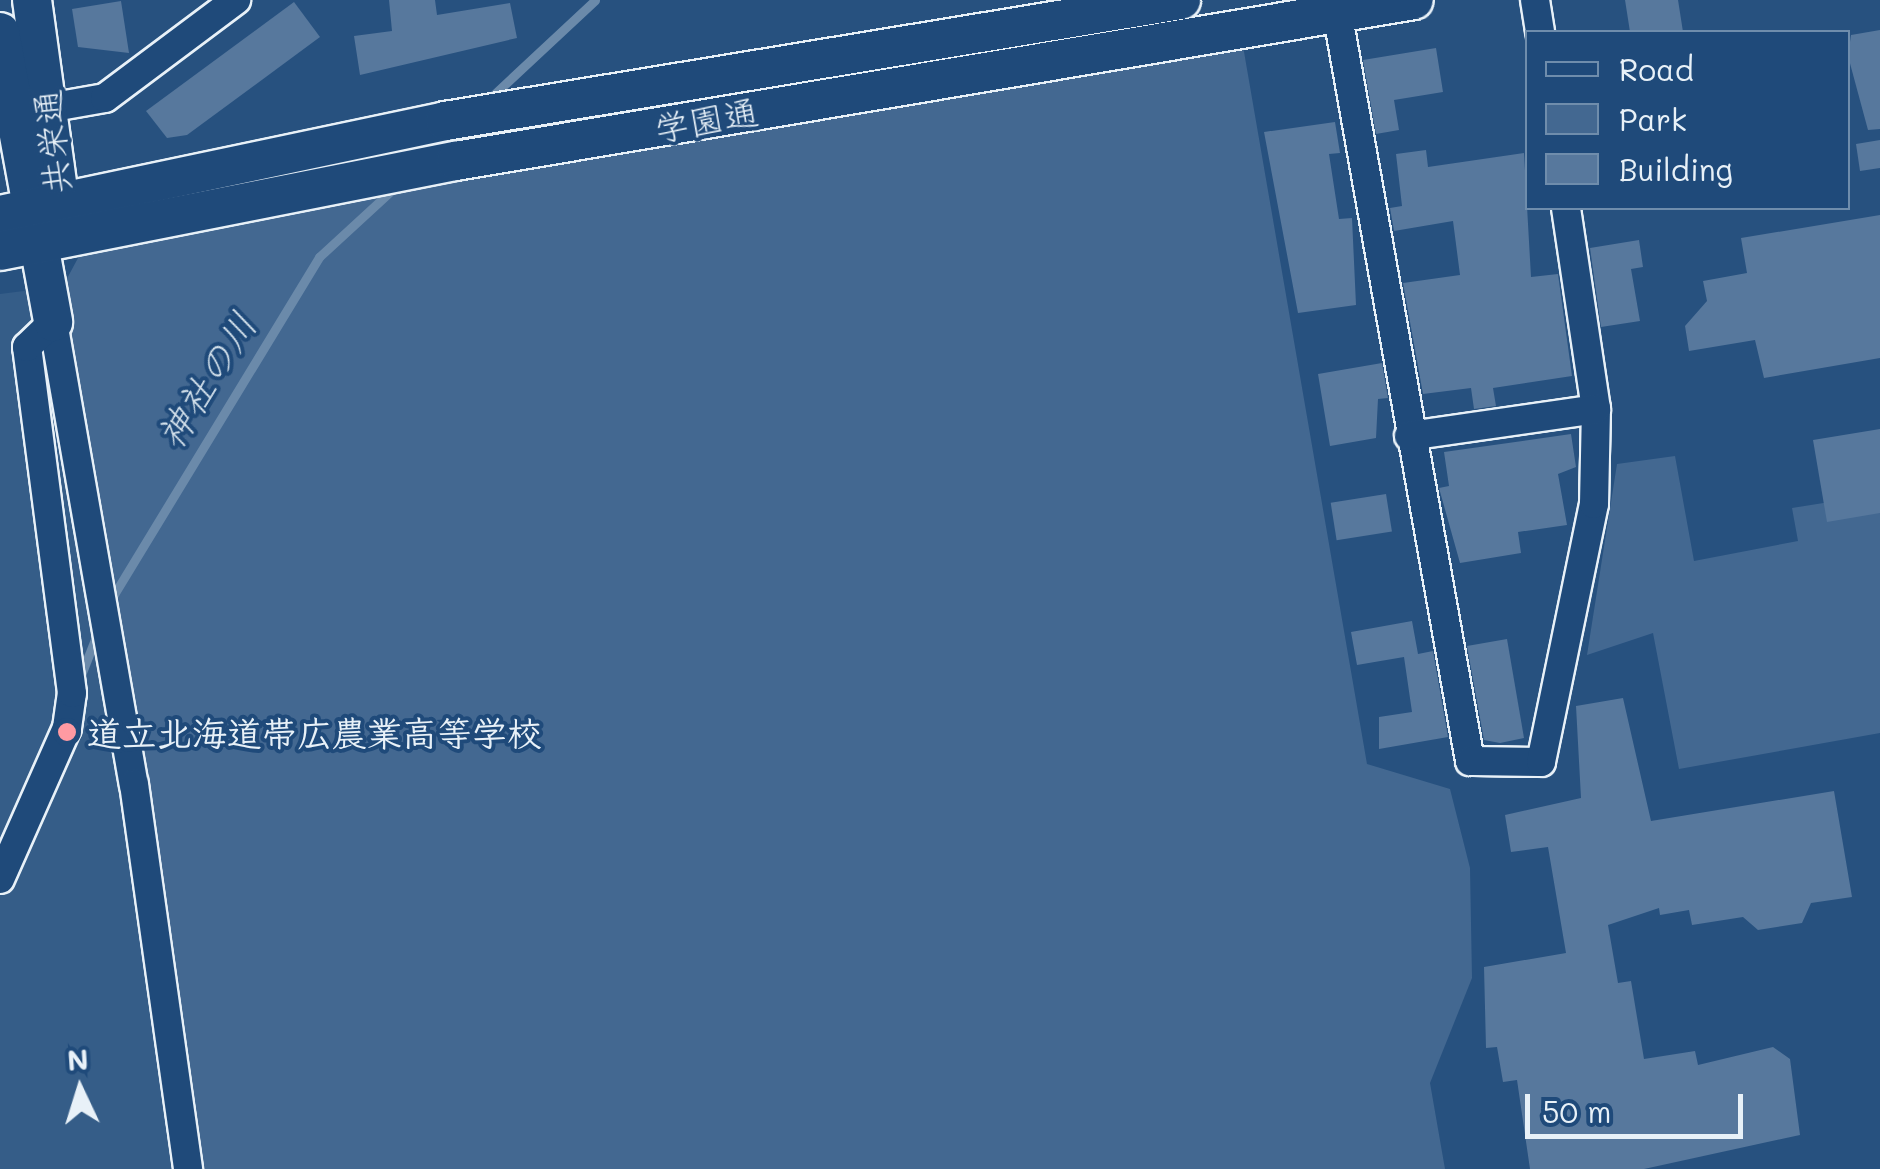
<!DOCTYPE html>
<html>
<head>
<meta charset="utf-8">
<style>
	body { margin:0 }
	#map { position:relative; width:1880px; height:1169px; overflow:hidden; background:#27517f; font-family:Mali,"Klee One",sans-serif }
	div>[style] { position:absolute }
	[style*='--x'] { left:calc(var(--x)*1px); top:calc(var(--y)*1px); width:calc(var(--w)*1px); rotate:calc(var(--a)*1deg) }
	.built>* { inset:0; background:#355d88 }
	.green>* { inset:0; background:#436891 }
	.stream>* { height:9px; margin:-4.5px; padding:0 4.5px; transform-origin:4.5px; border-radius:4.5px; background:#6b8aaa }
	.building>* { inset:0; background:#57789d; transform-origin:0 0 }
	.roads { filter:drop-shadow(2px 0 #e8f1f8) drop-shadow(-2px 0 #e8f1f8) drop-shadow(0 2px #e8f1f8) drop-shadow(0 -2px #e8f1f8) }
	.street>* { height:28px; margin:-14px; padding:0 14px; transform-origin:14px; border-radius:14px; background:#1f4a7a }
	.secondary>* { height:38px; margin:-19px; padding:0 19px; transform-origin:19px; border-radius:19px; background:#1f4a7a }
	.dots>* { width:28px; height:28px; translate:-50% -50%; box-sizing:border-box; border:5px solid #1f4a7a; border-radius:50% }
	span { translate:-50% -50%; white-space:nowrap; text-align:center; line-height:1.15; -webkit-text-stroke:8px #1f4a7a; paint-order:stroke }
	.street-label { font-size:35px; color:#e8f1f8 }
	.poi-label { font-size:35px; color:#e8f1f8; font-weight:700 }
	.left { translate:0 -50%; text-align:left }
	.water-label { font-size:38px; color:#d5e2ec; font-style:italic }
	.legend { position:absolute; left:1525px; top:30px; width:325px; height:180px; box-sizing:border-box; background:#1f4a7a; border:2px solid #6f8dac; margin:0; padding:12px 18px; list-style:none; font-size:30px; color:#e8f1f8 }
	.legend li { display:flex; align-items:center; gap:20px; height:50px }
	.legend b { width:50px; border:2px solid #6f8dac }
	.north { position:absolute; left:30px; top:1039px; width:100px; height:100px; -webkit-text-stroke:8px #1f4a7a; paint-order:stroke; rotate:356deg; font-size:28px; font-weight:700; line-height:40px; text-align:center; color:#e8f1f8 }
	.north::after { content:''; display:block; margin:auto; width:35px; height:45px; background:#e8f1f8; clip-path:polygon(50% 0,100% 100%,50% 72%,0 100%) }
	.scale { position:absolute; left:1525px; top:1094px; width:218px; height:45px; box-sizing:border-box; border:5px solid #e8f1f8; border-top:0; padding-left:12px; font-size:30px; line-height:35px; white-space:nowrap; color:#e8f1f8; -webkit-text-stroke:8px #1f4a7a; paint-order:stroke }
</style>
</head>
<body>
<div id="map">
	<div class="built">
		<i style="clip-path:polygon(63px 286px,205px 1169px,0 1169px,0 294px)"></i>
	</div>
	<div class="green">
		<i style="clip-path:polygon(1243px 46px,1367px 764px,1450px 789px,1470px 868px,1472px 978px,1430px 1083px,1445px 1169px,204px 1169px,63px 286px,85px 245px)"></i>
		<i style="clip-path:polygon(1675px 456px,1694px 561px,1798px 541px,1792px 508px,1880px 494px,1880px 733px,1679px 769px,1653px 633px,1587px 655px,1617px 464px)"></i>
	</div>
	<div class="stream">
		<i style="--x:489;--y:99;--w:145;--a:-43"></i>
		<i style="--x:110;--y:601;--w:403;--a:-58.7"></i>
		<i style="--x:319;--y:257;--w:102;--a:-42.6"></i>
		<i style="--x:79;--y:680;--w:55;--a:-68.6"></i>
	</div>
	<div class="building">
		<i style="clip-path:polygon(389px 0,435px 0,437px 15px,510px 3px,517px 38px,360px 75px,354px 36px,392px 31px)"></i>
		<i style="clip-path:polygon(1625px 0,1678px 0,1683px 32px,1630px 32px)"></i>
		<i style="clip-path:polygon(121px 1px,129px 53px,78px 47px,72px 9px)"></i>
		<i style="clip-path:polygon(294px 2px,320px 37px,187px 135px,167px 138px,146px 111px)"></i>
		<i style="clip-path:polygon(1880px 30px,1880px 129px,1868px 130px,1848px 56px,1851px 35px)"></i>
		<i style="clip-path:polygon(1436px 48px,1443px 92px,1394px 100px,1399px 130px,1376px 134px,1363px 60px)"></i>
		<i style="clip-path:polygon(1335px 122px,1340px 153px,1329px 154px,1339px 219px,1352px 218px,1356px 305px,1298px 313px,1264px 132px)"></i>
		<i style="clip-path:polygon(1880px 140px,1880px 168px,1860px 171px,1856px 144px)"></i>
		<i style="clip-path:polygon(1426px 150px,1428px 167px,1524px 153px,1531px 277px,1558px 274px,1572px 376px,1493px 388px,1496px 406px,1474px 409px,1471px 388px,1423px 394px,1403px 283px,1460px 275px,1453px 221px,1394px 231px,1390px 208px,1402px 206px,1396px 154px)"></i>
		<i style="clip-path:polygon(1880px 215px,1880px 358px,1764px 378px,1755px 340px,1689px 351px,1685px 326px,1707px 301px,1703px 281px,1747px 273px,1741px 238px)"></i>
		<i style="clip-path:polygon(1639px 240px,1643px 267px,1631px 269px,1640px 321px,1601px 327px,1590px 248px)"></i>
		<i style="clip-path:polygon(1382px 363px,1388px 398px,1378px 399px,1376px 438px,1330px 446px,1318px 374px)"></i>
		<i style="clip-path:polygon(1880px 429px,1880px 513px,1827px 522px,1813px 440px)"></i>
		<i style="clip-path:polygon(1571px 434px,1576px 467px,1558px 474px,1567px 525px,1518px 532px,1521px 553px,1460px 563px,1439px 488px,1449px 486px,1444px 452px)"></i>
		<i style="left:1386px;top:494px;width:38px;height:56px;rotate:81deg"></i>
		<i style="clip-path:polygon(1412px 621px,1418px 654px,1433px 651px,1448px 737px,1379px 749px,1379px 717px,1412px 712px,1404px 657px,1357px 665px,1351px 632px)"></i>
		<i style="clip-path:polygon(1507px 639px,1524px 738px,1500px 743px,1484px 740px,1467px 646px)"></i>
		<i style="clip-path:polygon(1623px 698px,1651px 821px,1834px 791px,1852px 897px,1811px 903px,1802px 923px,1758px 930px,1743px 917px,1692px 925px,1689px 910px,1660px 915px,1659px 908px,1608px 925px,1618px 983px,1631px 981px,1644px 1059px,1695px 1051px,1698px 1065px,1773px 1047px,1790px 1059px,1800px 1135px,1644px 1169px,1530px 1169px,1517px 1080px,1503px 1082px,1497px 1047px,1486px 1048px,1484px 967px,1566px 953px,1548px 847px,1511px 852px,1505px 815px,1581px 798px,1576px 706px)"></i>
	</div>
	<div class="roads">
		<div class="street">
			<i style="--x:1335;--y:0;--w:773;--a:79.94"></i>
			<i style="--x:1470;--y:761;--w:71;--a:0.8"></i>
			<i style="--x:1541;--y:762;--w:263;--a:-78.4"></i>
			<i style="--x:1594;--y:504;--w:95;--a:-88.8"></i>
			<i style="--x:1596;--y:409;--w:203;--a:-98.5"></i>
			<i style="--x:1535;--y:0;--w:32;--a:81"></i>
			<i style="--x:31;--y:111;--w:75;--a:-10"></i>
			<i style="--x:105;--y:98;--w:164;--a:-36.8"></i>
			<i style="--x:53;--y:322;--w:469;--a:80.1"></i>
			<i style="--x:134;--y:784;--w:389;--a:82"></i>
			<i style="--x:1409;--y:436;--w:189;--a:-8.2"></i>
			<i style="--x:0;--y:879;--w:165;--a:-66.1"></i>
			<i style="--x:67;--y:728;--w:35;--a:-82"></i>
			<i style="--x:72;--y:693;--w:349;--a:-97.4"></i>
			<i style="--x:27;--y:347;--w:36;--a:-44"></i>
		</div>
		<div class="secondary">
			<i style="--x:32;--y:0;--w:207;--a:82.2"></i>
			<i style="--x:60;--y:205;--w:25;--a:111"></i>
			<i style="--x:0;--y:32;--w:295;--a:79.6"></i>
			<i style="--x:0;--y:215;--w:455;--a:-11.9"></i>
			<i style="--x:445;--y:121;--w:746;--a:-9.34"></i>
			<i style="--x:0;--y:251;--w:465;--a:-11.2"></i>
			<i style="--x:456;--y:161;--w:971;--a:-9.54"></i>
		</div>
	</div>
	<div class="dots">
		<i style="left:67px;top:732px;background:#ff9aa2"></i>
	</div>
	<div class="street-label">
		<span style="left:706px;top:119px;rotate:-10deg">学園通</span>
		<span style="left:51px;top:142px;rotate:-96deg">共栄通</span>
	</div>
	<div class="poi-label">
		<span class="left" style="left:87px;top:732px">道立北海道帯広農業高等学校</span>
	</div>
	<div class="water-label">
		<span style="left:206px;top:380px;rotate:-58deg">神社の川</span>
	</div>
	<ul class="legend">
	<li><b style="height:12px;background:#1f4a7a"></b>Road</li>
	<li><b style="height:28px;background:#436891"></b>Park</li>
	<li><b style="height:28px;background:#57789d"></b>Building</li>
	</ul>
	<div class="north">N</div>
	<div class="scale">50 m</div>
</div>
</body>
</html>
